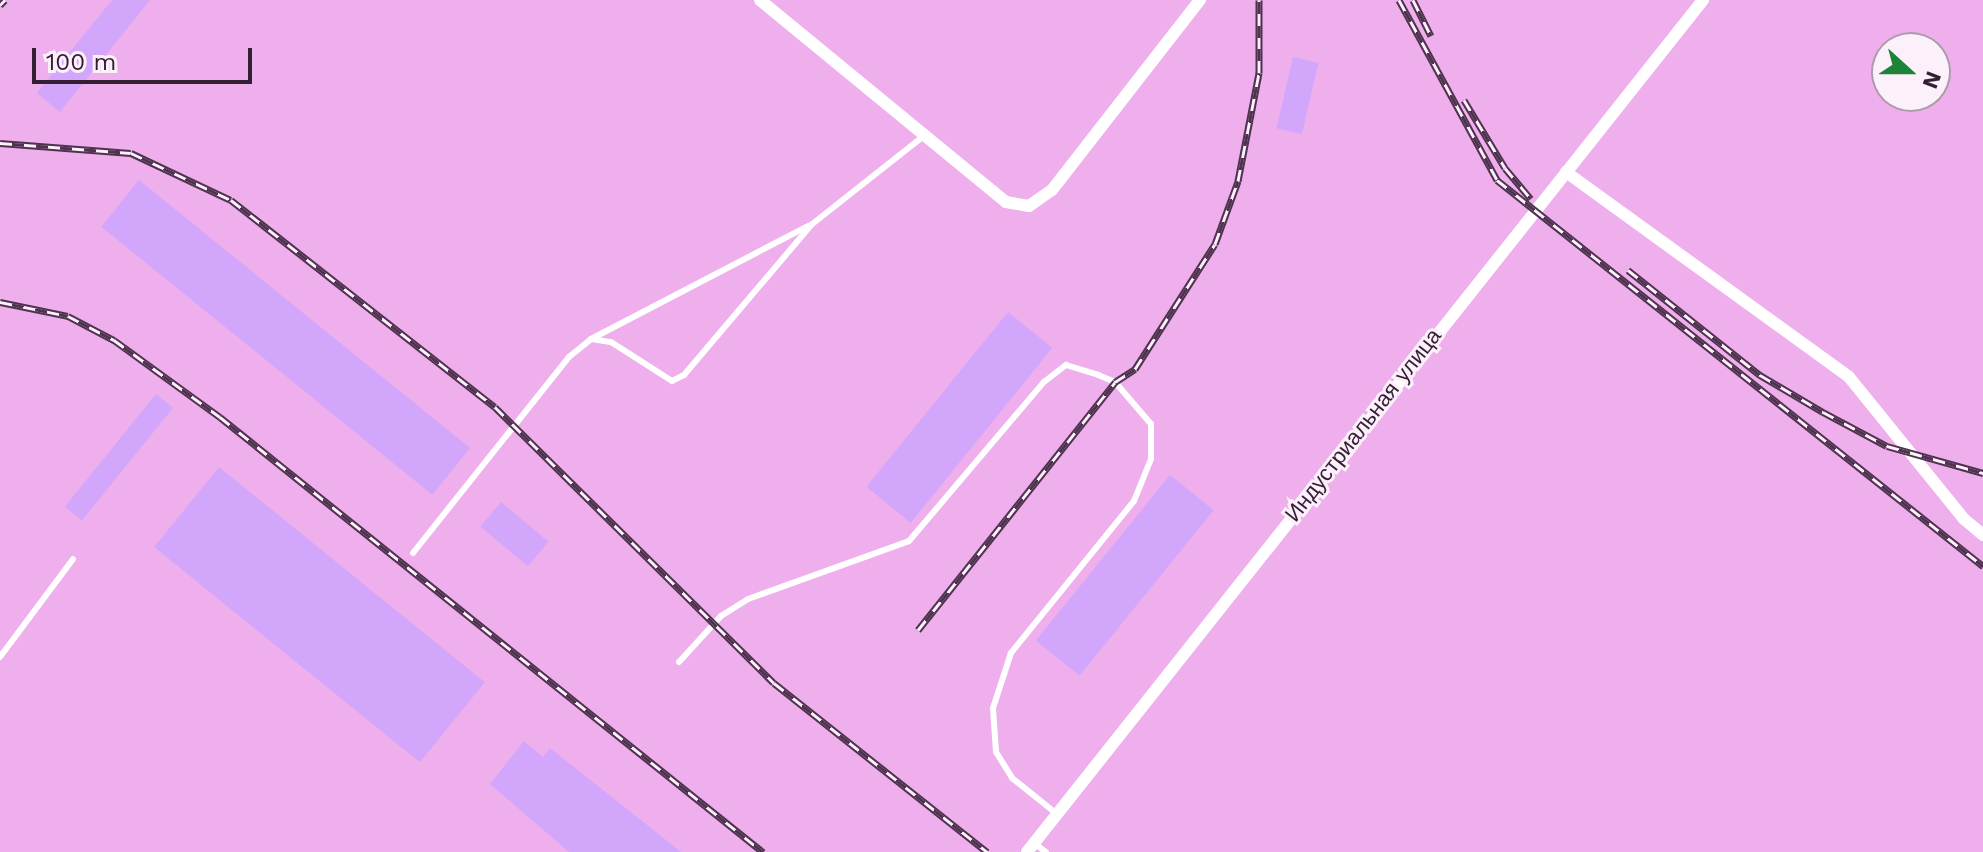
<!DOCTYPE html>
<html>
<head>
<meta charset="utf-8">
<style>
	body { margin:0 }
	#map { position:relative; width:1983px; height:852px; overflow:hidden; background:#f7bdf5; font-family:"Work Sans",sans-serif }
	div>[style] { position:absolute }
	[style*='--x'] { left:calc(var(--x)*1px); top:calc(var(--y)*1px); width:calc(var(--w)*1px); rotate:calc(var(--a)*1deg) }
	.built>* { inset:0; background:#eeafec }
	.building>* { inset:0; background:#d2a6fb; transform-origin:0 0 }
	.service>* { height:6px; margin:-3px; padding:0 3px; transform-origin:3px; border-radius:3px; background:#fff }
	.minor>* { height:12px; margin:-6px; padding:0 6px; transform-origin:6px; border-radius:6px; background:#fff }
	.rail>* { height:7px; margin-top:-3.5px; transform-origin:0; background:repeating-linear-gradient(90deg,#fcf0fb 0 12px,#4e334e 0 24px); box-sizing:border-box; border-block:2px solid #4e334e }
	span { translate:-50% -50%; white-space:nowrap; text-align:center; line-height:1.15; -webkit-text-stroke:6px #fcf0fb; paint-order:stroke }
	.street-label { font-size:22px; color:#341e34 }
	.north { position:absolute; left:1871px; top:32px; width:80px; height:80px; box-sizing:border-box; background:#fcf0fb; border:2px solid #ac9cab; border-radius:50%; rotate:111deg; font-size:22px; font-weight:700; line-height:32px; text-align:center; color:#341e34 }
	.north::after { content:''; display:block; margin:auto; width:28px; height:36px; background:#1d8338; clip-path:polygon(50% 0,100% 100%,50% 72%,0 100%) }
	.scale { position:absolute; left:32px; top:48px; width:220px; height:36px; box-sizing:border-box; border:4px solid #341e34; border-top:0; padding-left:10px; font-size:24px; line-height:28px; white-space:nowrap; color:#341e34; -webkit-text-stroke:6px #fcf0fb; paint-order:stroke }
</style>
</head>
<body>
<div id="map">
	<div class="built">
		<i style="clip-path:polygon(evenodd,0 0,1983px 0,1983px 852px,0 852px,0 0,1887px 48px,1935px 48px,1935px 96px,1887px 96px,1887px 48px)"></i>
	</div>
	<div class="building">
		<i style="clip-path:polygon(112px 0,150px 0,60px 112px,37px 93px)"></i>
		<i style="left:1293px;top:57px;width:26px;height:73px;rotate:13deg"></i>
		<i style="left:139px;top:180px;width:426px;height:60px;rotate:39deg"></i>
		<i style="left:1008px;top:312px;width:57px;height:225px;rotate:39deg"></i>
		<i style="left:156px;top:394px;width:22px;height:145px;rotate:39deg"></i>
		<i style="left:219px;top:467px;width:342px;height:103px;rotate:39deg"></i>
		<i style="left:1170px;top:475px;width:56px;height:213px;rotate:39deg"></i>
		<i style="left:501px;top:502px;width:62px;height:32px;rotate:40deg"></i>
		<i style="clip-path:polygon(524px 741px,543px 757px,550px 748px,681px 852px,569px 852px,490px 784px)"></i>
	</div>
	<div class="service">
		<i style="--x:591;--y:339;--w:245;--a:-27.5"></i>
		<i style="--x:413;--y:553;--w:251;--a:-51.5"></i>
		<i style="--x:569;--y:357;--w:28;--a:-39"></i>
		<i style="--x:591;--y:339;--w:20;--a:9"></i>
		<i style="--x:611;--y:342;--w:72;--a:32.6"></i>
		<i style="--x:672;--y:381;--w:13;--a:-27"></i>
		<i style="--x:684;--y:375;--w:197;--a:-49.7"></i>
		<i style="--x:811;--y:225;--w:145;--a:-38.3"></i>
		<i style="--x:0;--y:657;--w:122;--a:-53.3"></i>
		<i style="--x:679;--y:662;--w:62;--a:-47.6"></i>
		<i style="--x:721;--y:616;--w:32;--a:-32"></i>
		<i style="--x:748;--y:599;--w:171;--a:-19.8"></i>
		<i style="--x:909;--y:541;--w:209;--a:-49.7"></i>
		<i style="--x:1044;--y:382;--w:28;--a:-38"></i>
		<i style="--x:1066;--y:365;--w:34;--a:17"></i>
		<i style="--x:1098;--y:375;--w:18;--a:22"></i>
		<i style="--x:1115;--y:382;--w:55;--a:49.4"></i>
		<i style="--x:1151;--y:424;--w:35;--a:90"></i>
		<i style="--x:1151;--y:459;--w:45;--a:112"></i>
		<i style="--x:1134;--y:501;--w:196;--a:129"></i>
		<i style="--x:1011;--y:653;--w:58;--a:108.1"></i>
		<i style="--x:993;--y:708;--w:44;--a:86.1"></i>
		<i style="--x:996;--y:752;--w:31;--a:58"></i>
		<i style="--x:1012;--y:778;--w:58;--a:38.7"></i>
		<i style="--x:1034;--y:843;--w:15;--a:37"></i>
	</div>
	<div class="minor">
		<i style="--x:760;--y:0;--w:318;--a:39.4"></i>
		<i style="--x:1006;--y:202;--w:23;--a:10"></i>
		<i style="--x:1029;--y:206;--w:28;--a:-35"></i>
		<i style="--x:1052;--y:190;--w:241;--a:-52.1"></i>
		<i style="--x:1566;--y:172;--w:349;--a:35.9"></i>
		<i style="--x:1849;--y:377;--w:183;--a:51"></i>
		<i style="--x:1964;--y:519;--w:25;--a:40"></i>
		<i style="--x:1027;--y:852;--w:1088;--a:-51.57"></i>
	</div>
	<div class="rail">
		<i style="--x:1399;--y:0;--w:205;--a:61.4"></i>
		<i style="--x:1497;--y:180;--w:621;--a:38.46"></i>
		<i style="--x:1413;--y:0;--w:40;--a:63.4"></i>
		<i style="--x:0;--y:5;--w:7;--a:-45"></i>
		<i style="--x:1464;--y:100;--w:79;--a:58.9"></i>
		<i style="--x:1505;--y:168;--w:40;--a:50"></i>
		<i style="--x:0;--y:143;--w:131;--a:4.4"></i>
		<i style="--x:131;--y:153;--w:110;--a:25.2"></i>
		<i style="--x:231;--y:200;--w:335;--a:38.1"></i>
		<i style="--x:495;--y:407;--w:392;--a:44.7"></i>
		<i style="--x:774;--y:683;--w:272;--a:38.4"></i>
		<i style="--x:1628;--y:270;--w:169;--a:38.5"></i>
		<i style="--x:1760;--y:375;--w:73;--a:30.4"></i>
		<i style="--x:1823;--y:412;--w:72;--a:28"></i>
		<i style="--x:1887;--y:446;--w:100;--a:15.7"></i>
		<i style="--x:0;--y:302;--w:69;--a:11.6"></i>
		<i style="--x:68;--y:316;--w:52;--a:27.6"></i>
		<i style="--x:114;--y:340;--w:131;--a:36"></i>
		<i style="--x:220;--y:417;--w:696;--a:38.7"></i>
		<i style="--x:918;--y:630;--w:317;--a:-51.5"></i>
		<i style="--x:1115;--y:382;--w:24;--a:-33"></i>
		<i style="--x:1135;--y:369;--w:148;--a:-57.4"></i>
		<i style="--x:1215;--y:244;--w:67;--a:-69.9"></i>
		<i style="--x:1238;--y:181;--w:110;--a:-79"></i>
		<i style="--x:1259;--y:73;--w:73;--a:-90"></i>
	</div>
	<div class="street-label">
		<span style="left:1363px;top:425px;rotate:-52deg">Индустриальная улица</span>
	</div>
	<div class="north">N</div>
	<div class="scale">100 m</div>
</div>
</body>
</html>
